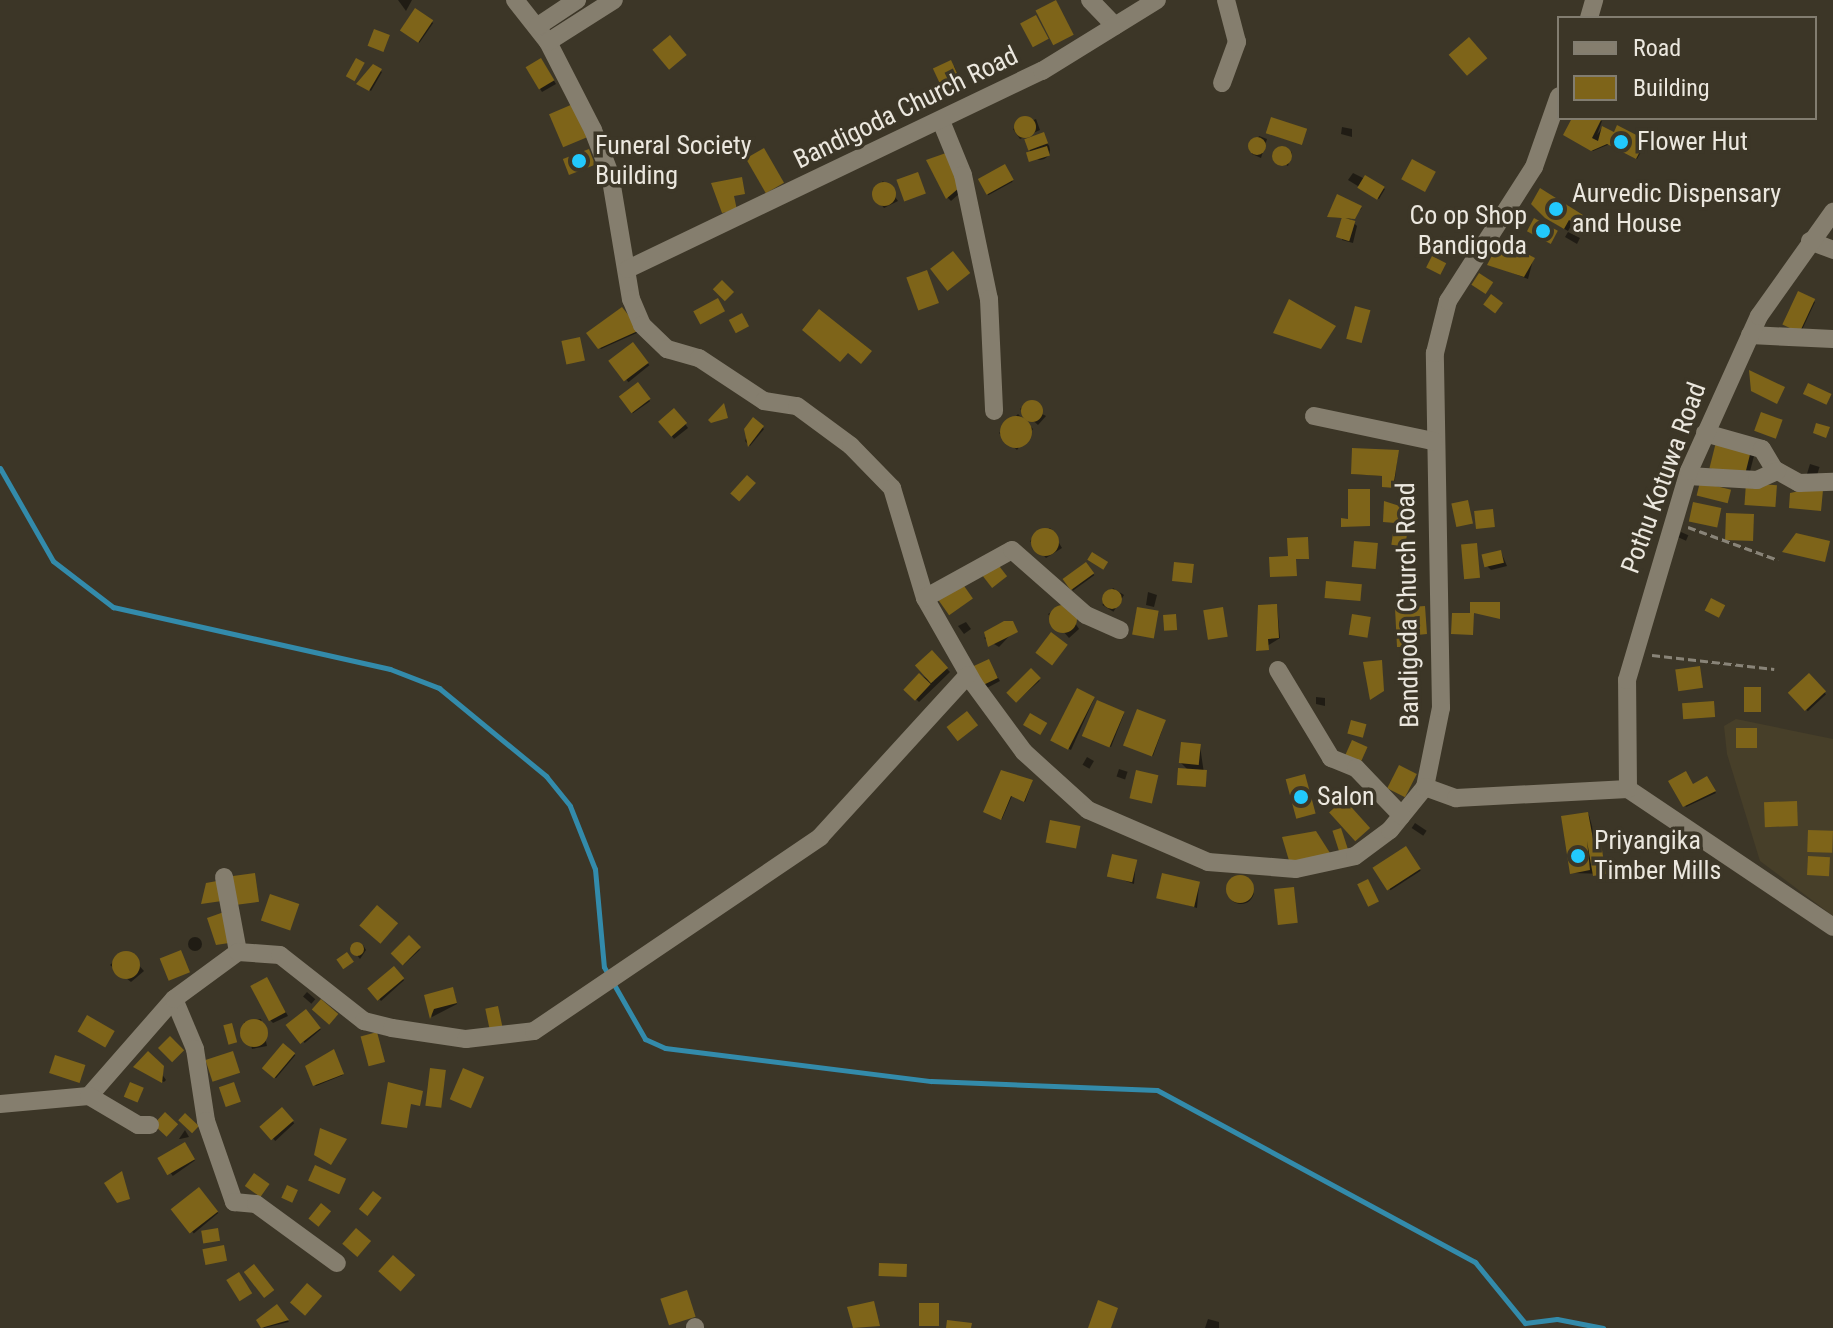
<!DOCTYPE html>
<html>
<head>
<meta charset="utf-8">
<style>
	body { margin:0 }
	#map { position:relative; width:1833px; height:1328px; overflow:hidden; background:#3c3627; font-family:"Roboto Condensed",sans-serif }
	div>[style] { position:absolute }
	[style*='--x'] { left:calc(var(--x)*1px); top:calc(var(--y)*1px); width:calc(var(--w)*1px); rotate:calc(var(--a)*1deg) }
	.built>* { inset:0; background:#473f29 }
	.shadow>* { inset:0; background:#0007; transform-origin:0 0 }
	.round { border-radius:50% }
	.stream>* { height:5px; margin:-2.5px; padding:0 2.5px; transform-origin:2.5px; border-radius:2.5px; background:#338bab }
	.building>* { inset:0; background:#7e6419; transform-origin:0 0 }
	.path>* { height:3px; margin-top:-1.5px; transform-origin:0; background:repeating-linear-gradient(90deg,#898478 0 8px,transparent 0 12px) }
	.minor>* { height:18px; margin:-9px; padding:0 9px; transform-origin:9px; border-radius:9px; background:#857e6e }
	.dots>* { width:22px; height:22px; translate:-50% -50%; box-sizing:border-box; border:4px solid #3c3627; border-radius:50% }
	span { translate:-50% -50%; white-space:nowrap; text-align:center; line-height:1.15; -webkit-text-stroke:7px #3c3627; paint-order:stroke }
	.street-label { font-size:26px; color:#ebe7de }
	.poi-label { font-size:26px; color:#ebe7de }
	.left { translate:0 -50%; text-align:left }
	.right { translate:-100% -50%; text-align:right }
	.legend { position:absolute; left:1557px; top:16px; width:260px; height:104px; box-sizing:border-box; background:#3c3627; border:2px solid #827d70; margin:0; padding:10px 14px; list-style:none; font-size:24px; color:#ebe7de }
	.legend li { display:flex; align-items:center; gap:16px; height:40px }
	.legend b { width:40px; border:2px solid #827d70 }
</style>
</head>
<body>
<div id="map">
	<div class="built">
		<i style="clip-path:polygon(1736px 719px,1833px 739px,1833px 916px,1760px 861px,1727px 754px,1724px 726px)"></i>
	</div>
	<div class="shadow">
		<i style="clip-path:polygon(398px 0,412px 0,406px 11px)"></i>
		<i style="left:416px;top:11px;width:21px;height:24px;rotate:35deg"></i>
		<i style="clip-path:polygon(544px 64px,556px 84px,542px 92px,527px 68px)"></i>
		<i style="clip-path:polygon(374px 66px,382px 72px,371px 91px,359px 84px)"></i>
		<i style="clip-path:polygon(954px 66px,961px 81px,946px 87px,943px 84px)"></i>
		<i style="clip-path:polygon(1574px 118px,1602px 121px,1597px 135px,1602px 128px,1646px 143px,1637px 159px,1610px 144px,1593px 151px,1566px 134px)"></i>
		<i style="clip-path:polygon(1036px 119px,1040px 130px,1020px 139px,1013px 129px)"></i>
		<i style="clip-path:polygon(1342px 127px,1352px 129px,1352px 137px,1341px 134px)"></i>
		<i style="clip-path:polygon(1259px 136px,1267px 139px,1261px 158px,1252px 154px)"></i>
		<i class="round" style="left:1030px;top:140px;width:20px;height:20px"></i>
		<i style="clip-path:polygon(1281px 148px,1292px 152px,1288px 166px,1278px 160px)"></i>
		<i style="clip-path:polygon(929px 161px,961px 192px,951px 201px,948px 198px)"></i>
		<i style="left:1004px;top:166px;width:18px;height:28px;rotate:61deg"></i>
		<i style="clip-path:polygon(1353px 173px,1385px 189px,1379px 199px,1348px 180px)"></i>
		<i style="clip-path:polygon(883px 181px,898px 201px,884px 208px,872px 193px)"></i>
		<i style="clip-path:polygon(1362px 208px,1350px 219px,1357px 226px,1353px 243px,1342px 240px,1344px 218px,1329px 217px)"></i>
		<i style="clip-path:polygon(1582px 217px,1581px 227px,1573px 222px,1568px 231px,1551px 221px)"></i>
		<i style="clip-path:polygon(1568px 232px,1580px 238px,1577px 244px,1565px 237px)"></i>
		<i style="clip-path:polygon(1533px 260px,1528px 279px,1489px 264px)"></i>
		<i style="clip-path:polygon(1799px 293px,1815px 302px,1801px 332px)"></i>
		<i style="clip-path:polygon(639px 332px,601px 349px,589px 334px)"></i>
		<i style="left:633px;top:345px;width:26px;height:27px;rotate:51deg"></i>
		<i style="left:638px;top:384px;width:21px;height:21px;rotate:55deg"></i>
		<i style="clip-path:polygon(1025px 405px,1046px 416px,1038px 425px,1020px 409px)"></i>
		<i style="clip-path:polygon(678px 414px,688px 428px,674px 439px,671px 435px)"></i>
		<i style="clip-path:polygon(1018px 414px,1033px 429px,1017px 450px,999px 433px)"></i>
		<i style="clip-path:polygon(754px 420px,764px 429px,750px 446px,745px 441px)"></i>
		<i style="clip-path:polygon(1717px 445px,1754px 456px,1748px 479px)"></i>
		<i style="clip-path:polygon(1398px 452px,1394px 488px,1384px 487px,1384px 476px,1353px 474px)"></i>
		<i style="left:1810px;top:464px;width:10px;height:15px;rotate:17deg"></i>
		<i style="clip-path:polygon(1050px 528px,1062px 548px,1046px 558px,1030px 541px)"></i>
		<i style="left:1681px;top:532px;width:8px;height:6px;rotate:23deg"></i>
		<i style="clip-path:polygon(1501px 552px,1507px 566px,1491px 570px,1487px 566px)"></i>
		<i style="left:1086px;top:564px;width:14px;height:26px;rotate:54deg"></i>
		<i style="left:1113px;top:588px;width:13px;height:20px;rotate:32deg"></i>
		<i style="clip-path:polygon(1148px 592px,1157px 595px,1154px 607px,1146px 605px)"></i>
		<i style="clip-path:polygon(1064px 606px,1079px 629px,1069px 638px,1048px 614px)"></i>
		<i style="clip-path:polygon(1277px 606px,1280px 638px,1259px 651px,1258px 650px)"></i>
		<i style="clip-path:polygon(966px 622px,971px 629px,964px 634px,958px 626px)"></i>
		<i style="clip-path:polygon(1004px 624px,1014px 631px,999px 647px,984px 638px)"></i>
		<i style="clip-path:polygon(932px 653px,950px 672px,919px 702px,906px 689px,920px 675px,934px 682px,918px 666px)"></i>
		<i style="clip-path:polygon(988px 661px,1000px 681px,987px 688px,984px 684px)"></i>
		<i style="left:1031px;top:671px;width:13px;height:31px;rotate:48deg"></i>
		<i style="left:1809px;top:676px;width:25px;height:25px;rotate:47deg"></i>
		<i style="clip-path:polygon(1316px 697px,1325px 698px,1325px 706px,1316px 704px)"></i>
		<i style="clip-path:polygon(1094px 699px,1071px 750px,1055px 742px)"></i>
		<i style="clip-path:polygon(1124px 714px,1111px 747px,1085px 736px)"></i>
		<i style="clip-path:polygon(1165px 722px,1153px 756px,1127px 746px)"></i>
		<i style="clip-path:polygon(1200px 746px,1206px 787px,1179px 785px,1189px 771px,1181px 763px)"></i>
		<i style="left:1087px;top:757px;width:8px;height:9px;rotate:30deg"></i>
		<i style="left:1119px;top:769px;width:9px;height:8px;rotate:18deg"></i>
		<i style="clip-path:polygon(1707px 778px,1716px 793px,1686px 807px,1670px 782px,1693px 786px)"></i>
		<i style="clip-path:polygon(1032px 782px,1025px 802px,1012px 796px,1002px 819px,986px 812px)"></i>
		<i style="clip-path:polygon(1588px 814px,1589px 815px,1605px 874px,1572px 873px)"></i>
		<i style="left:1415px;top:823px;width:14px;height:6px;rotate:34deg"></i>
		<i style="left:1406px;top:848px;width:27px;height:36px;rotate:57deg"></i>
		<i style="clip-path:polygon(1136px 861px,1134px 884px,1109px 875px)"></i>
		<i class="round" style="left:1228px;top:878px;width:26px;height:26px"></i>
		<i style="clip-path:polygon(1199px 884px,1197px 908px,1159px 897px)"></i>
		<i class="round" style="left:188px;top:937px;width:14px;height:14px"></i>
		<i style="left:409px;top:938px;width:16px;height:22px;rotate:47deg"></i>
		<i style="clip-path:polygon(363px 945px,366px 950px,360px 959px,350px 946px)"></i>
		<i style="clip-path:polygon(126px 951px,144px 971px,131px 982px,110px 965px)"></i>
		<i style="left:394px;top:969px;width:15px;height:31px;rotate:48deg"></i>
		<i style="clip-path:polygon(267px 979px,288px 1016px,273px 1023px,270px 1020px)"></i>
		<i style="clip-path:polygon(453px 989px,457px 1004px,432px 1017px,426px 996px)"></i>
		<i style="left:307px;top:992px;width:11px;height:6px;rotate:41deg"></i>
		<i style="left:306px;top:1012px;width:23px;height:21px;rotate:50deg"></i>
		<i style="clip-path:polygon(261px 1019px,267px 1046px,252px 1049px,244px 1022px)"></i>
		<i style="left:283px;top:1045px;width:16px;height:30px;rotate:40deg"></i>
		<i style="clip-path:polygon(334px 1052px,343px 1075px,316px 1086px,315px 1085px)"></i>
		<i style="clip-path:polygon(148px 1054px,166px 1080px,164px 1082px,136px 1067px)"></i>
		<i style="left:282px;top:1110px;width:18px;height:26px;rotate:47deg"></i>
		<i style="clip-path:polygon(185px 1130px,189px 1137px,180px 1139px,179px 1139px)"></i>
		<i style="left:184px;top:1145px;width:19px;height:27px;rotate:55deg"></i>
		<i style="left:199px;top:1190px;width:30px;height:32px;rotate:50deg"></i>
		<i style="clip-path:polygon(277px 1307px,289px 1322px,264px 1328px,258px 1321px)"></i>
		<i style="clip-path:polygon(1208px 1319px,1219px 1322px,1219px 1328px,1205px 1328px)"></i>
	</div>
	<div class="stream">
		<i style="--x:0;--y:468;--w:107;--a:60.3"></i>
		<i style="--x:53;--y:561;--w:76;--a:37.5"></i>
		<i style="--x:113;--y:607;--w:284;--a:12.6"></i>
		<i style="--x:390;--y:669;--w:53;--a:21.2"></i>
		<i style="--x:439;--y:688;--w:139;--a:39.4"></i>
		<i style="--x:546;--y:776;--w:38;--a:51"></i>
		<i style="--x:570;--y:806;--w:68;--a:68.4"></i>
		<i style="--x:595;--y:869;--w:98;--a:84.8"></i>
		<i style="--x:604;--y:967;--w:83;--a:60.3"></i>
		<i style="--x:645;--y:1039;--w:22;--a:24"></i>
		<i style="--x:665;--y:1048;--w:268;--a:7.1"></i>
		<i style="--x:931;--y:1081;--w:226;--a:2.3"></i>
		<i style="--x:1157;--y:1090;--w:362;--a:28.4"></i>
		<i style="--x:1475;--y:1262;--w:79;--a:50.7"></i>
		<i style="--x:1525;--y:1323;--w:32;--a:-7"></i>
		<i style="--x:1557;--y:1319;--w:47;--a:11.1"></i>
	</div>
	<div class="building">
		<i style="left:1056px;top:0;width:39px;height:23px;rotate:63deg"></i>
		<i style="left:415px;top:8px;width:22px;height:27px;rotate:34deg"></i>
		<i style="left:1036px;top:15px;width:27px;height:18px;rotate:62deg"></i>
		<i style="left:374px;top:29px;width:17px;height:18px;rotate:21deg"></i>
		<i style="left:670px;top:35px;width:26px;height:23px;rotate:50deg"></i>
		<i style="left:1469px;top:37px;width:28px;height:27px;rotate:49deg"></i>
		<i style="left:356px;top:58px;width:10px;height:21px;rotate:29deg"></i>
		<i style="left:541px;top:58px;width:26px;height:18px;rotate:59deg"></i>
		<i style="left:951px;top:60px;width:19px;height:20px;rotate:65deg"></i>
		<i style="clip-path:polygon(373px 64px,382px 69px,369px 91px,356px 84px)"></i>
		<i style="left:573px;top:104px;width:36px;height:26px;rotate:67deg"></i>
		<i class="round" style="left:1014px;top:116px;width:22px;height:22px"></i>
		<i style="left:1271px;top:117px;width:38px;height:17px;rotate:18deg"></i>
		<i style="clip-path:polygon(1572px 118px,1602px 118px,1592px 138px,1598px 141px,1602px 126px,1614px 132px,1617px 125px,1646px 140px,1636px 159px,1607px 144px,1591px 151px,1563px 135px)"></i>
		<i style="left:1044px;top:132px;width:12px;height:21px;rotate:70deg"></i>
		<i class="round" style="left:1248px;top:137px;width:18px;height:18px"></i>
		<i style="left:1047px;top:146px;width:10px;height:22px;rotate:73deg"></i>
		<i class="round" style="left:1272px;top:146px;width:20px;height:20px"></i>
		<i style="left:764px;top:148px;width:40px;height:21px;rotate:60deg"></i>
		<i style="left:589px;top:149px;width:17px;height:28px;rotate:69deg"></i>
		<i style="clip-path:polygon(946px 153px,959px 188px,946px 199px,926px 160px)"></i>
		<i style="left:1412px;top:159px;width:27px;height:23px;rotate:28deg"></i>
		<i style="left:1005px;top:164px;width:18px;height:31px;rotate:61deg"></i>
		<i style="left:918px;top:172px;width:23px;height:23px;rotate:70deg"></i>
		<i style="left:1365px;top:175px;width:23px;height:15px;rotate:31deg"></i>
		<i style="clip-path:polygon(742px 177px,745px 194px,734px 196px,737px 210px,722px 213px,711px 183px)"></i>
		<i class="round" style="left:872px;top:182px;width:24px;height:24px"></i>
		<i style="clip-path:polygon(1540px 188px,1583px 215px,1577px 225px,1569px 220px,1564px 229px,1545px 218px,1531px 204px)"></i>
		<i style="clip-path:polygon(1337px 194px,1362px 206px,1355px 219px,1327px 217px)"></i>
		<i style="left:1342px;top:217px;width:14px;height:21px;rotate:17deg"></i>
		<i style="left:1534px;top:218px;width:27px;height:15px;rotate:28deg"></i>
		<i style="clip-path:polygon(1500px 240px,1535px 258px,1524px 277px,1487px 265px)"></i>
		<i style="left:953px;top:251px;width:28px;height:29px;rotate:52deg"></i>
		<i style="left:1432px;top:256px;width:16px;height:13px;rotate:27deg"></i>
		<i style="left:927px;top:270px;width:35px;height:22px;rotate:70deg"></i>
		<i style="left:1479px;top:273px;width:17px;height:14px;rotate:33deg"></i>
		<i style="left:722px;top:280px;width:17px;height:13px;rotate:45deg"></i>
		<i style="left:1798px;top:291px;width:19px;height:37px;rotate:25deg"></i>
		<i style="left:1491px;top:294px;width:15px;height:13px;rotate:37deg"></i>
		<i style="left:718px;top:298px;width:15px;height:28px;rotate:62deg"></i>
		<i style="clip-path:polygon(1289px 299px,1336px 326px,1321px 349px,1273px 333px)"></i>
		<i style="left:1355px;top:306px;width:16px;height:34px;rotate:15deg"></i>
		<i style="clip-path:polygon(622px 307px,640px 330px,598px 349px,586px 333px)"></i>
		<i style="clip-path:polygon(819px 309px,872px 351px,861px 364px,848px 353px,840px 362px,802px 330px)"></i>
		<i style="left:742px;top:313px;width:15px;height:15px;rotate:62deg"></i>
		<i style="left:580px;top:337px;width:24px;height:19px;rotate:78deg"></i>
		<i style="left:633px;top:342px;width:26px;height:31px;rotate:53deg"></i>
		<i style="clip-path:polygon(1749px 370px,1785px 387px,1777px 404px,1751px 391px)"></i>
		<i style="left:638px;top:382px;width:21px;height:24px;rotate:53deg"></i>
		<i style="left:1808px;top:383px;width:26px;height:12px;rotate:25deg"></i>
		<i class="round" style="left:1021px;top:400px;width:22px;height:22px"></i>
		<i style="clip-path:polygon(724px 403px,728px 418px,711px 423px,708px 420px)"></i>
		<i style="left:674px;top:408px;width:20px;height:21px;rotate:49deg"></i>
		<i style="left:1761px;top:412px;width:23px;height:20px;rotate:20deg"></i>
		<i class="round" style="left:1000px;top:416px;width:32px;height:32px"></i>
		<i style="clip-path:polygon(753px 417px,764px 426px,748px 447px,744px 429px)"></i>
		<i style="clip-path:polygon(1816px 423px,1830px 427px,1826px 438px,1813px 433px)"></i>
		<i style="left:1716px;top:442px;width:36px;height:27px;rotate:14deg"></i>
		<i style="clip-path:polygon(1352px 448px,1399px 450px,1393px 488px,1382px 487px,1382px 476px,1351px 474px)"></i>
		<i style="left:747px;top:475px;width:12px;height:25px;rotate:42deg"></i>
		<i style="left:1700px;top:482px;width:32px;height:14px;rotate:14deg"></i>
		<i style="left:1746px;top:483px;width:31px;height:22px;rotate:4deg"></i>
		<i style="clip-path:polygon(1348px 489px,1370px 489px,1370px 526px,1341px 527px,1341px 518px,1348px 519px)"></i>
		<i style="clip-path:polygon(1809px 489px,1823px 490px,1821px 511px,1789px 508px,1790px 493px)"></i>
		<i style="left:1468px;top:500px;width:24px;height:17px;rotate:78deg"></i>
		<i style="clip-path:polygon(1384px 501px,1409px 509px,1408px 524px,1383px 522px)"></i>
		<i style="left:1693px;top:502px;width:29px;height:20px;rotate:12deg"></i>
		<i style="left:1493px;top:509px;width:18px;height:19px;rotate:84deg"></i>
		<i style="left:1726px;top:513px;width:28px;height:27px;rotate:2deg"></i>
		<i style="left:1394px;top:526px;width:14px;height:19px;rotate:8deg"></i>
		<i class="round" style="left:1031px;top:528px;width:28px;height:28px"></i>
		<i style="clip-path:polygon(1796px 533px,1830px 541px,1825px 562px,1782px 552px)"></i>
		<i style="clip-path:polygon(1308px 537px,1309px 559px,1296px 559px,1297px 576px,1270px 577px,1269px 557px,1288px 556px,1287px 538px)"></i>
		<i style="left:1354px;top:541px;width:24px;height:26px;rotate:5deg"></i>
		<i style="left:1477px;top:543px;width:35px;height:16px;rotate:85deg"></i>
		<i style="left:1501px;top:550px;width:13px;height:20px;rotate:77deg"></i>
		<i style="left:1092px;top:552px;width:19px;height:9px;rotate:32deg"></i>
		<i style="left:996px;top:562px;width:18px;height:19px;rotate:52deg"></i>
		<i style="left:1086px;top:562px;width:14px;height:29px;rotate:54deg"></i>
		<i style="left:1174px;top:562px;width:20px;height:19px;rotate:6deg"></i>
		<i style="left:1326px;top:581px;width:36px;height:17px;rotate:5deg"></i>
		<i style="left:962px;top:583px;width:19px;height:29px;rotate:55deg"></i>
		<i class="round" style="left:1102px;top:589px;width:20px;height:20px"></i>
		<i style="left:1711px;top:598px;width:16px;height:14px;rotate:27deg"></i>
		<i style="clip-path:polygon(1470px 602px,1500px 602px,1500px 619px,1474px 613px,1473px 635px,1451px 634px,1452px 613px,1470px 613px)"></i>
		<i style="clip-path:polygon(1277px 604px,1279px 638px,1268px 639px,1269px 650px,1256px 651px,1258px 605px)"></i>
		<i class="round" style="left:1049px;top:605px;width:28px;height:28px"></i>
		<i style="clip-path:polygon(1425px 606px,1427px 634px,1407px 636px,1407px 647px,1397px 647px,1395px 608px)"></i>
		<i style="left:1137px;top:607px;width:22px;height:28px;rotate:10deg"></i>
		<i style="left:1223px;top:607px;width:30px;height:20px;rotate:81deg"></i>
		<i style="left:1176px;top:614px;width:16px;height:13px;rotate:86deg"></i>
		<i style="left:1352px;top:614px;width:19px;height:21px;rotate:9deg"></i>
		<i style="clip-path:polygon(1004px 621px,1013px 621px,1018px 632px,988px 647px,984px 632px)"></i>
		<i style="left:1051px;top:632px;width:21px;height:26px;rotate:37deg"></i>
		<i style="left:932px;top:650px;width:24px;height:23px;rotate:48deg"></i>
		<i style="left:989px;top:659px;width:21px;height:18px;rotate:65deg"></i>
		<i style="clip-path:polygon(1382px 660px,1384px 691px,1370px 700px,1363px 662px)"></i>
		<i style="left:1700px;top:666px;width:22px;height:25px;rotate:82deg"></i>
		<i style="left:1031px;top:668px;width:14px;height:35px;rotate:45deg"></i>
		<i style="left:919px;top:673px;width:16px;height:23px;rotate:43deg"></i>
		<i style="left:1809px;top:673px;width:25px;height:29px;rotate:47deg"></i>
		<i style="left:1744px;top:687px;width:17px;height:25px"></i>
		<i style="left:1077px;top:688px;width:20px;height:59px;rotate:27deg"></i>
		<i style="left:1097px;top:700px;width:30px;height:39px;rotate:23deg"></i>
		<i style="left:1714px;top:701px;width:16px;height:32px;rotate:86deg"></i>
		<i style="left:1137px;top:709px;width:31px;height:39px;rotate:21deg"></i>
		<i style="left:967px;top:711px;width:18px;height:26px;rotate:52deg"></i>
		<i style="left:1030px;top:713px;width:20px;height:14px;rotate:30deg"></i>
		<i style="left:1351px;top:720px;width:16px;height:14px;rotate:15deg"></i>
		<i style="left:1757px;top:728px;width:20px;height:21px;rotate:90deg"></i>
		<i style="left:1352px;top:740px;width:17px;height:17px;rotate:24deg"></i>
		<i style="left:1181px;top:742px;width:20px;height:21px;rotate:6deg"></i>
		<i style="left:1399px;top:765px;width:20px;height:26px;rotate:27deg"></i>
		<i style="left:1178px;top:768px;width:29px;height:17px;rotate:4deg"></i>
		<i style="clip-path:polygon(1001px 770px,1033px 780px,1024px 802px,1011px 796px,1001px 820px,983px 812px)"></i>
		<i style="left:1136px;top:770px;width:23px;height:29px;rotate:13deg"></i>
		<i style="clip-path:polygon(1686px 771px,1693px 784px,1707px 776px,1716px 791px,1683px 807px,1668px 781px)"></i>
		<i style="left:1305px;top:774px;width:41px;height:20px;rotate:75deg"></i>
		<i style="left:1344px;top:799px;width:39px;height:20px;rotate:48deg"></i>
		<i style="left:1797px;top:801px;width:25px;height:33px;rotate:88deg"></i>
		<i style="clip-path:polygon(1588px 812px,1593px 839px,1600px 838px,1606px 874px,1593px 876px,1587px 841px,1590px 870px,1570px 874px,1561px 816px)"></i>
		<i style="left:1050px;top:820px;width:31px;height:23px;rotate:11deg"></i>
		<i style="left:1341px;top:828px;width:23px;height:9px;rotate:72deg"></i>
		<i style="left:1808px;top:830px;width:25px;height:22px;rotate:2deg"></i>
		<i style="clip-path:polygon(1316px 831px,1330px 853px,1290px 864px,1282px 837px)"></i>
		<i style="left:1406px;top:846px;width:27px;height:40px;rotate:57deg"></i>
		<i style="left:1112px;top:854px;width:26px;height:23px;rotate:13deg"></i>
		<i style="left:1808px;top:856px;width:22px;height:19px;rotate:3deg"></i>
		<i style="left:255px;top:873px;width:29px;height:24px;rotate:82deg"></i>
		<i style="left:1162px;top:873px;width:39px;height:26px;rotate:13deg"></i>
		<i class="round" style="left:1226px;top:875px;width:28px;height:28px"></i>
		<i style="left:1368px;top:879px;width:25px;height:12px;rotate:64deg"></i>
		<i style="clip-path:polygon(217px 881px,222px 901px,201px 904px,206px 883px)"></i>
		<i style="left:1294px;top:887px;width:36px;height:20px;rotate:84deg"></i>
		<i style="left:270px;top:894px;width:31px;height:28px;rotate:19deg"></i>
		<i style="left:377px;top:905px;width:28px;height:27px;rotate:41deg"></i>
		<i style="clip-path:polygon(224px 912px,229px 943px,216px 945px,207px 918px)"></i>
		<i style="left:409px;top:935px;width:17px;height:26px;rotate:45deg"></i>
		<i class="round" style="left:350px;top:942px;width:14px;height:14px"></i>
		<i style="left:181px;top:950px;width:24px;height:23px;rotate:68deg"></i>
		<i class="round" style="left:112px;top:951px;width:28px;height:28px"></i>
		<i style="left:347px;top:952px;width:12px;height:13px;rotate:55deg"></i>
		<i style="left:394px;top:966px;width:16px;height:35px;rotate:50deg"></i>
		<i style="left:267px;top:977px;width:40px;height:19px;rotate:62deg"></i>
		<i style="clip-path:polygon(453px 987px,457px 1003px,434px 1009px,430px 1019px,424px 995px)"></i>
		<i style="left:321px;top:999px;width:23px;height:14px;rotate:41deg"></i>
		<i style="left:498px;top:1006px;width:24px;height:13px;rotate:78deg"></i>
		<i style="left:306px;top:1009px;width:24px;height:26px;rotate:52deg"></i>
		<i style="left:87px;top:1015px;width:32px;height:19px;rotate:30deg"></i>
		<i class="round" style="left:240px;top:1019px;width:28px;height:28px"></i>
		<i style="left:232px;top:1023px;width:20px;height:9px;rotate:75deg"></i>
		<i style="left:377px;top:1032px;width:31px;height:17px;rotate:75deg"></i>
		<i style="left:170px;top:1036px;width:20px;height:17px;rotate:45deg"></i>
		<i style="left:283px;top:1043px;width:16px;height:33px;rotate:40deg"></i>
		<i style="clip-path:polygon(334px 1049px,344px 1074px,313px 1086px,305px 1066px)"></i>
		<i style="clip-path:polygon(148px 1051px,164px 1066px,162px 1083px,133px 1067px)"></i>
		<i style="left:233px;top:1051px;width:23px;height:29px;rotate:72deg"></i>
		<i style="left:55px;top:1055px;width:32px;height:19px;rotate:18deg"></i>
		<i style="left:430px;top:1068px;width:16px;height:38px;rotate:7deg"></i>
		<i style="left:463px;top:1068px;width:23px;height:34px;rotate:23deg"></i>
		<i style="left:130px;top:1082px;width:15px;height:16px;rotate:23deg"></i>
		<i style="left:234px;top:1082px;width:21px;height:16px;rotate:71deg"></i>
		<i style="clip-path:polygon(388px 1082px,423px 1091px,420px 1106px,411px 1104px,407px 1128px,381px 1124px)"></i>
		<i style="left:282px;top:1107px;width:18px;height:30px;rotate:49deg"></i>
		<i style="left:165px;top:1112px;width:18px;height:17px;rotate:43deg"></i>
		<i style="left:185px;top:1113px;width:19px;height:10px;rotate:43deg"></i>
		<i style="clip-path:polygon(320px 1128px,347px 1139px,331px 1165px,314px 1155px)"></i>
		<i style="left:185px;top:1142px;width:20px;height:32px;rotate:60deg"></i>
		<i style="left:315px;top:1165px;width:34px;height:17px;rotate:24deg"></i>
		<i style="clip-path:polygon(122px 1171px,130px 1199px,117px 1203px,104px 1183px)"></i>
		<i style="left:254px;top:1173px;width:19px;height:16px;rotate:35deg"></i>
		<i style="left:287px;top:1185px;width:12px;height:14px;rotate:24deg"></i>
		<i style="left:199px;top:1187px;width:31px;height:36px;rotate:52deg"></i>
		<i style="left:373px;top:1191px;width:11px;height:23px;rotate:38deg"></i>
		<i style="left:321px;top:1203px;width:13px;height:20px;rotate:39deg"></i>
		<i style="left:218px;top:1228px;width:13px;height:17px;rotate:81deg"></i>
		<i style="left:356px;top:1228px;width:20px;height:21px;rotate:41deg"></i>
		<i style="left:224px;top:1245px;width:16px;height:22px;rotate:79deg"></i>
		<i style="left:393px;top:1255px;width:30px;height:22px;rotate:42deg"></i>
		<i style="left:879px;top:1263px;width:28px;height:13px;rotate:2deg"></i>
		<i style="left:254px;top:1264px;width:33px;height:13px;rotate:52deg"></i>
		<i style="left:239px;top:1272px;width:25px;height:15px;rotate:58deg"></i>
		<i style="left:307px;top:1283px;width:20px;height:26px;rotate:41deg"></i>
		<i style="left:687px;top:1290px;width:28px;height:28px;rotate:72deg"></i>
		<i style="clip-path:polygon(1098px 1300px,1118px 1308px,1111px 1328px,1088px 1328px)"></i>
		<i style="clip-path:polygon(874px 1301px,880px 1326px,853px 1328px,847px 1307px)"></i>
		<i style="left:919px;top:1303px;width:20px;height:23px"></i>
		<i style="clip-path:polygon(277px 1304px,289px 1320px,261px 1328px,256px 1320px)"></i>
		<i style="clip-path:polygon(947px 1320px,972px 1323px,971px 1328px,946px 1328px)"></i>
	</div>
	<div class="path">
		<i style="--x:1688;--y:527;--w:96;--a:20.1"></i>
		<i style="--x:1652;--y:655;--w:123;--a:6.5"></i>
	</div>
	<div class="minor">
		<i style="--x:515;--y:0;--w:53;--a:51.8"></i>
		<i style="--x:548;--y:42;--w:99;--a:62.9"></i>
		<i style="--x:593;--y:130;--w:47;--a:68.9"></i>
		<i style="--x:610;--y:174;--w:127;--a:80.5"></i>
		<i style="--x:631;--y:299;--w:28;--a:67"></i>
		<i style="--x:642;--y:325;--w:35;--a:44"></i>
		<i style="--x:667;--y:349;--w:33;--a:16"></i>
		<i style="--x:699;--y:358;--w:78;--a:33.5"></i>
		<i style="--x:764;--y:401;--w:33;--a:9"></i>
		<i style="--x:797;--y:406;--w:67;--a:36.5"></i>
		<i style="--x:851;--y:446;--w:59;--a:45.7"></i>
		<i style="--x:892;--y:488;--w:115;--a:73.3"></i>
		<i style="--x:925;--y:598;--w:99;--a:60.3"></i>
		<i style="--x:974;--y:684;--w:84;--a:53.7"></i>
		<i style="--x:1024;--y:752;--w:86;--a:42.2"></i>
		<i style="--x:1088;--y:810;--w:131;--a:23.4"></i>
		<i style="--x:1208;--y:862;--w:88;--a:4.5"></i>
		<i style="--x:1296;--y:869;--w:60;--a:-12.4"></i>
		<i style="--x:1355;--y:856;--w:44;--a:-36.6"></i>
		<i style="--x:1390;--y:830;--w:55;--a:-50.9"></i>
		<i style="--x:1425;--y:787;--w:81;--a:-78.6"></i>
		<i style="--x:1441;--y:708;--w:355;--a:-91"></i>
		<i style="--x:1435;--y:353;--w:54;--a:-76"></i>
		<i style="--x:1448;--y:301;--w:159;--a:-57.3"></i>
		<i style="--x:1534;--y:167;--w:75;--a:-70.6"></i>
		<i style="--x:1090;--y:0;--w:36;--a:46"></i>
		<i style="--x:1589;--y:18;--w:19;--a:-74"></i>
		<i style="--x:538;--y:26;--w:47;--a:-33.7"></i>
		<i style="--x:548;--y:42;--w:78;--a:-32.5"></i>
		<i style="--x:1222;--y:83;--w:44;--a:-69.9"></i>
		<i style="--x:1237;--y:42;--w:43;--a:-104.7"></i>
		<i style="--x:941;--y:121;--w:58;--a:67.8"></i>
		<i style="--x:963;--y:175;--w:127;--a:78.2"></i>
		<i style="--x:989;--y:299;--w:112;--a:87.4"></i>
		<i style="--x:1810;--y:241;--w:25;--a:21"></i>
		<i style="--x:628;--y:269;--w:459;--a:-25.6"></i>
		<i style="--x:1042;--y:71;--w:135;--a:-31.7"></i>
		<i style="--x:1750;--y:335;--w:83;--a:2.8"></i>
		<i style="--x:1314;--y:416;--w:122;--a:11.9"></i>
		<i style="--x:1705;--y:433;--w:59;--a:15.7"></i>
		<i style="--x:1762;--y:449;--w:23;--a:59"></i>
		<i style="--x:1774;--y:469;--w:29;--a:29"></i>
		<i style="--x:1799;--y:483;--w:34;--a:-2"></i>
		<i style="--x:1688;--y:476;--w:69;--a:3.3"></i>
		<i style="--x:1757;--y:480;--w:22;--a:-24"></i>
		<i style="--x:925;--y:598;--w:99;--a:-28.9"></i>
		<i style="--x:1012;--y:550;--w:98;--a:41.3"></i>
		<i style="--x:1086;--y:615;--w:37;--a:24"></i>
		<i style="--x:1278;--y:670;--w:103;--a:58.9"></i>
		<i style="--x:1331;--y:758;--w:27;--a:22"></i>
		<i style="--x:1356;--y:768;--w:66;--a:46.2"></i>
		<i style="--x:1425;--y:787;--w:33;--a:20"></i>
		<i style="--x:1456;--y:798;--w:172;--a:-3"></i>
		<i style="--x:1628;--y:789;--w:247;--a:33.9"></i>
		<i style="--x:1628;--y:789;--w:109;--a:-90.5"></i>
		<i style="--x:1627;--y:680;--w:218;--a:-73.5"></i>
		<i style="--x:1689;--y:471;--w:170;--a:-65.7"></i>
		<i style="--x:1759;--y:316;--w:128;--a:-54.6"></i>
		<i style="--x:224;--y:877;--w:76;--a:79.4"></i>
		<i style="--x:174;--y:999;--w:54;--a:67.2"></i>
		<i style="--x:195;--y:1049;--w:73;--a:81.3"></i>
		<i style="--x:206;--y:1121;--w:86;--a:70.9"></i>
		<i style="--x:234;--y:1202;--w:22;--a:5"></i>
		<i style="--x:256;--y:1204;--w:100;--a:36.1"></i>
		<i style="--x:89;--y:1096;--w:129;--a:-48.8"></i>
		<i style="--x:174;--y:999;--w:79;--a:-36.3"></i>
		<i style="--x:238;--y:952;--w:42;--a:4.1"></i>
		<i style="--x:280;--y:955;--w:107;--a:38.2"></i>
		<i style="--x:364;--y:1021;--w:29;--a:14"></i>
		<i style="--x:392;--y:1028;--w:75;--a:8.5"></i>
		<i style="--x:466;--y:1039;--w:68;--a:-6.7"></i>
		<i style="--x:534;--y:1031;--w:346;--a:-34.1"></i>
		<i style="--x:820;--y:837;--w:219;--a:-47.6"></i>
		<i style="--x:0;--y:1104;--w:89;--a:-5.1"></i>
		<i style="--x:89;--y:1096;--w:57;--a:30.6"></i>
		<i style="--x:138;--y:1125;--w:12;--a:0"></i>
		<i style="--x:695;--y:1327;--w:1;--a:90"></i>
	</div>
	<div class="dots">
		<i style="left:1621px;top:142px;background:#22c9fd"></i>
		<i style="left:579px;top:161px;background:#22c9fd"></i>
		<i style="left:1556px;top:209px;background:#22c9fd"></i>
		<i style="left:1543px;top:231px;background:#22c9fd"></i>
		<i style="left:1301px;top:797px;background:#22c9fd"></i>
		<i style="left:1578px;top:856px;background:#22c9fd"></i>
	</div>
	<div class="street-label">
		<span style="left:906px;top:108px;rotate:-26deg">Bandigoda Church Road</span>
		<span style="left:1664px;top:478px;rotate:-70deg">Pothu Kotuwa Road</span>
		<span style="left:1408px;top:605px;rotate:-91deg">Bandigoda Church Road</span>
	</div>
	<div class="poi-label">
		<span class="left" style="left:1637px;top:142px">Flower Hut</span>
		<span class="left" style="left:595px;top:161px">Funeral Society<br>Building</span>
		<span class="left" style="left:1572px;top:209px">Aurvedic Dispensary<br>and House</span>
		<span class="right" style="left:1527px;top:231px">Co op Shop<br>Bandigoda</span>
		<span class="left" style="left:1317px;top:797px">Salon</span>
		<span class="left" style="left:1594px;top:856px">Priyangika<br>Timber Mills</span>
	</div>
	<ul class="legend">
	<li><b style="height:10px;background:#857e6e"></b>Road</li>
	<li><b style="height:22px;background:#7e6419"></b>Building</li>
	</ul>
</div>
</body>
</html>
